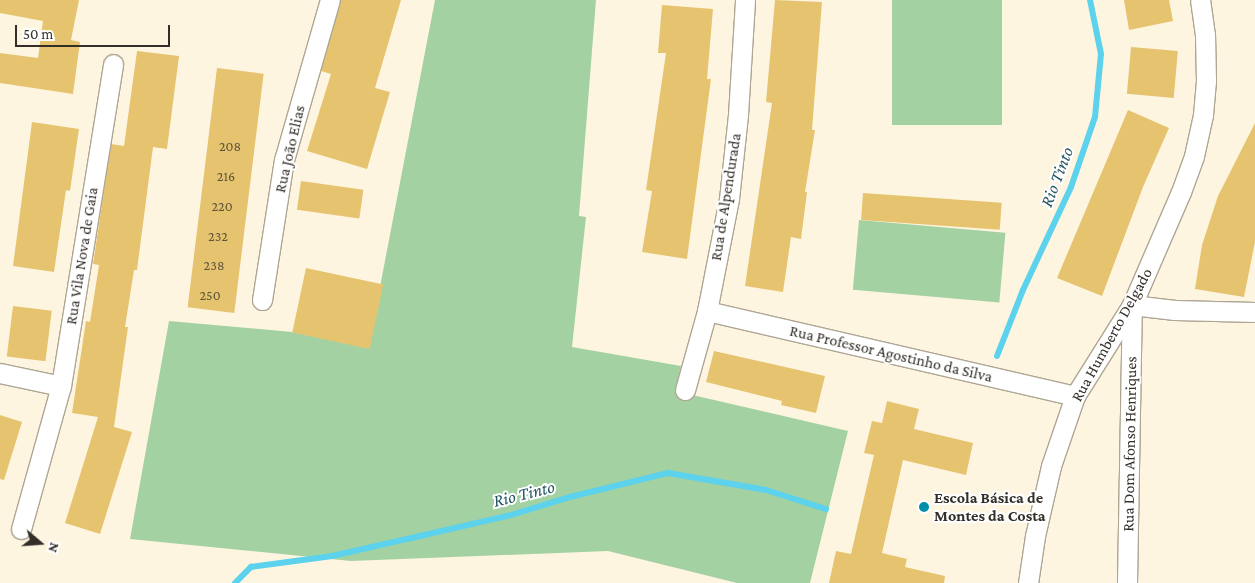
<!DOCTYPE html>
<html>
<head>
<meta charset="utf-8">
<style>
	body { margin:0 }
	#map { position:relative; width:1255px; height:583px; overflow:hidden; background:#fef5e1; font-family:"Crimson Pro",serif }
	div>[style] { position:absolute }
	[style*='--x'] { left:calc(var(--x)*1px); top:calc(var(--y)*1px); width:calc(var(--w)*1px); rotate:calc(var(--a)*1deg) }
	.green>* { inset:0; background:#a4d1a2; transform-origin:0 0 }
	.stream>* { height:6px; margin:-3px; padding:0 3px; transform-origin:3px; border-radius:3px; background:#5cd2ec }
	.building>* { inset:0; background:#e6c46f; transform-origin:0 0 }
	.roads { filter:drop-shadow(1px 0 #aea693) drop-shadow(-1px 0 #aea693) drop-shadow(0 1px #aea693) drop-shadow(0 -1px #aea693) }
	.minor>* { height:19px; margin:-9.5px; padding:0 9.5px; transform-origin:9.5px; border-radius:9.5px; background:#fff }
	.dots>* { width:14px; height:14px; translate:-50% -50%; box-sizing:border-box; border:2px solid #fff; border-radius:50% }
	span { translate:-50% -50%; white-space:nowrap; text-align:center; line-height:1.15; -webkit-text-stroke:4px #fff; paint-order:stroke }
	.number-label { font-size:14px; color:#60543a }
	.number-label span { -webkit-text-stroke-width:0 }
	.street-label { font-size:16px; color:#332f28 }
	.poi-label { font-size:16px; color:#332f28; font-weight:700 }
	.left { translate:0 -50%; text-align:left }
	.water-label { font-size:18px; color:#245662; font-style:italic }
	.north { position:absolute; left:15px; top:518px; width:50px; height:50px; -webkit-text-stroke:4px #fff; paint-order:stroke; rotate:108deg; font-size:14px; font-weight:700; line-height:20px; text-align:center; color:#332f28 }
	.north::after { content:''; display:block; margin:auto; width:18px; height:22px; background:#332f28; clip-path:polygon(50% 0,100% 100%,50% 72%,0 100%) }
	.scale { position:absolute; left:15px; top:25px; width:155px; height:22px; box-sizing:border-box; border:2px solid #332f28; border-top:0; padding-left:6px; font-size:15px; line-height:18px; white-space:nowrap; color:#332f28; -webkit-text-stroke:4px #fff; paint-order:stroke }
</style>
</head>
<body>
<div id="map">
	<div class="green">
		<i style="clip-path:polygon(435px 0,596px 0,579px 216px,586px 217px,572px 347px,681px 366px,675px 391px,848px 431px,810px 583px,737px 583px,608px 551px,351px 561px,130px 539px,169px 321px,370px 339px)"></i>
		<i style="left:892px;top:0;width:110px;height:125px"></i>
		<i style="left:859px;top:220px;width:147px;height:70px;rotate:5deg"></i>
	</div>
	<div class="stream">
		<i style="--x:997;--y:356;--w:71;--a:-68.5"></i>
		<i style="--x:1023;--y:290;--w:114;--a:-65"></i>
		<i style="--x:1071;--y:187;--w:74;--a:-71.1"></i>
		<i style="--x:1095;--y:117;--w:63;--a:-84.6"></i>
		<i style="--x:1101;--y:54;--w:55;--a:-101.5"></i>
		<i style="--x:235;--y:583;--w:23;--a:-45"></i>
		<i style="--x:251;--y:567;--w:82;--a:-7.7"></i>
		<i style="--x:332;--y:556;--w:77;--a:-12.8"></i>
		<i style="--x:407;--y:539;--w:107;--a:-13"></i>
		<i style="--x:511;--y:515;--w:62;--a:-17"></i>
		<i style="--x:570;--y:497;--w:101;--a:-13.8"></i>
		<i style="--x:668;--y:473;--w:99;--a:9.8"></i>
		<i style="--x:766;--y:490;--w:63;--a:17.6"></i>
	</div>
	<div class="building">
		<i style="clip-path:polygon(0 0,79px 0,71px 40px,80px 42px,73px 94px,0 83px,0 53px,38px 58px,43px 21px,0 13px)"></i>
		<i style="clip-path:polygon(341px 0,401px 0,375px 88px,390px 92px,367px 169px,307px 151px,331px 74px,321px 71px)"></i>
		<i style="clip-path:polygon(775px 0,822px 2px,812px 130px,815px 130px,805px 192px,807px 192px,801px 239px,791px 237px,783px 292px,745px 286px,772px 103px,766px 102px)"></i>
		<i style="clip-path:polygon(1124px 0,1169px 0,1173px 21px,1129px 30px)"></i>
		<i style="clip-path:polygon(662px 5px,713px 9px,707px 79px,711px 79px,687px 259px,642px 252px,652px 191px,646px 190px,666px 53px,658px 53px)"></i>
		<i style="left:1131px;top:47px;width:47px;height:47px;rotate:5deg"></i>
		<i style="clip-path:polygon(137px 51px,179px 56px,167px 149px,153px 147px,137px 270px,134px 270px,125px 327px,128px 327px,114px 427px,132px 432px,100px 534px,65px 523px,98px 417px,72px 413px,86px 321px,90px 322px,99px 265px,93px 264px,111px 144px,124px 146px)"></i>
		<i style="left:217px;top:68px;width:47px;height:241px;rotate:7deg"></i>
		<i style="clip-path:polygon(1128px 110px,1169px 128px,1143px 187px,1102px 296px,1057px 278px)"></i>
		<i style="clip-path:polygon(32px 122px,79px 129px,70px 191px,66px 190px,54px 272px,13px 266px)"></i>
		<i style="clip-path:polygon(1255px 123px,1255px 242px,1244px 297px,1195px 289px,1202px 245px,1218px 196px)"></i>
		<i style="left:301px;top:181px;width:63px;height:29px;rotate:8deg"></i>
		<i style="left:863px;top:193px;width:139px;height:27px;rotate:4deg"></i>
		<i style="left:306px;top:268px;width:79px;height:66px;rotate:12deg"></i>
		<i style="left:13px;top:306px;width:39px;height:51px;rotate:7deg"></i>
		<i style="clip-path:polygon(714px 351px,825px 376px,816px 413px,781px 405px,782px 401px,706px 382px)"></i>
		<i style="clip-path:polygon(887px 401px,919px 409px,914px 429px,973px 443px,966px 475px,903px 460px,882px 553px,907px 559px,905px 567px,945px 576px,944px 583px,829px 583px,836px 551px,851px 554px,874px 455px,864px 453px,872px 421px,882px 423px)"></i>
		<i style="clip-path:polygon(0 415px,22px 422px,4px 480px,0 479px)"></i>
	</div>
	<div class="roads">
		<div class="minor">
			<i style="--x:262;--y:300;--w:142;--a:-81.1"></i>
			<i style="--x:284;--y:160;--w:166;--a:-74"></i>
			<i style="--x:1132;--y:305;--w:43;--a:6.6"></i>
			<i style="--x:1175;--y:310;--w:80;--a:1.4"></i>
			<i style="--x:707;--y:311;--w:378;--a:13"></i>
			<i style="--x:0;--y:373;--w:62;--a:12"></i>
			<i style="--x:61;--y:386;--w:326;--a:-80.8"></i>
			<i style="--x:685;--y:390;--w:82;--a:-74.4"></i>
			<i style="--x:707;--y:311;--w:114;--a:-78.9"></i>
			<i style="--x:729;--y:199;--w:84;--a:-83.9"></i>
			<i style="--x:738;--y:115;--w:115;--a:-86.5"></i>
			<i style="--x:21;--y:529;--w:148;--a:-74.4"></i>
			<i style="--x:1028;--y:583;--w:48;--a:-81.5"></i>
			<i style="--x:1035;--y:536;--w:72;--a:-77.1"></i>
			<i style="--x:1051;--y:466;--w:74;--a:-71.1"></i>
			<i style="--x:1075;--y:396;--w:107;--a:-57.9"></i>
			<i style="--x:1132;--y:305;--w:123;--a:-66.6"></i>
			<i style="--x:1181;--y:192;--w:38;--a:-70"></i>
			<i style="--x:1194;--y:156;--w:42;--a:-77.6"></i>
			<i style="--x:1203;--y:115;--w:34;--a:-85"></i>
			<i style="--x:1206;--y:81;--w:46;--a:-91.2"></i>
			<i style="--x:1205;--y:35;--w:35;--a:-98"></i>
			<i style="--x:1127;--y:583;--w:276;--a:-89"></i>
		</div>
	</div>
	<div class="dots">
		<i style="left:924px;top:507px;background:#008fab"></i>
	</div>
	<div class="number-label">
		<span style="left:230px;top:146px">208</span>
		<span style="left:226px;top:176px">216</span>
		<span style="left:222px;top:206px">220</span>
		<span style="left:218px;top:236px">232</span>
		<span style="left:214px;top:265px">238</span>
		<span style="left:210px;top:295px">250</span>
	</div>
	<div class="street-label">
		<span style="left:290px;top:149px;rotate:-77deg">Rua João Elias</span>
		<span style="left:726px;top:197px;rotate:-81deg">Rua de Alpendurada</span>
		<span style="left:82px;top:256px;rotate:-81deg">Rua Vila Nova de Gaia</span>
		<span style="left:1112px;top:335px;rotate:-61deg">Rua Humberto Delgado</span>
		<span style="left:891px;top:354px;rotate:13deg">Rua Professor Agostinho da Silva</span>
		<span style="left:1130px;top:444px;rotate:-89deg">Rua Dom Afonso Henriques</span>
	</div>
	<div class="poi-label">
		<span class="left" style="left:934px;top:507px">Escola Básica de<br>Montes da Costa</span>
	</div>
	<div class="water-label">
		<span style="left:1057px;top:177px;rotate:-69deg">Rio Tinto</span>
		<span style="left:524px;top:494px;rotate:-14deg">Rio Tinto</span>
	</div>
	<div class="north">N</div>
	<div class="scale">50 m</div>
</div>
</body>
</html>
